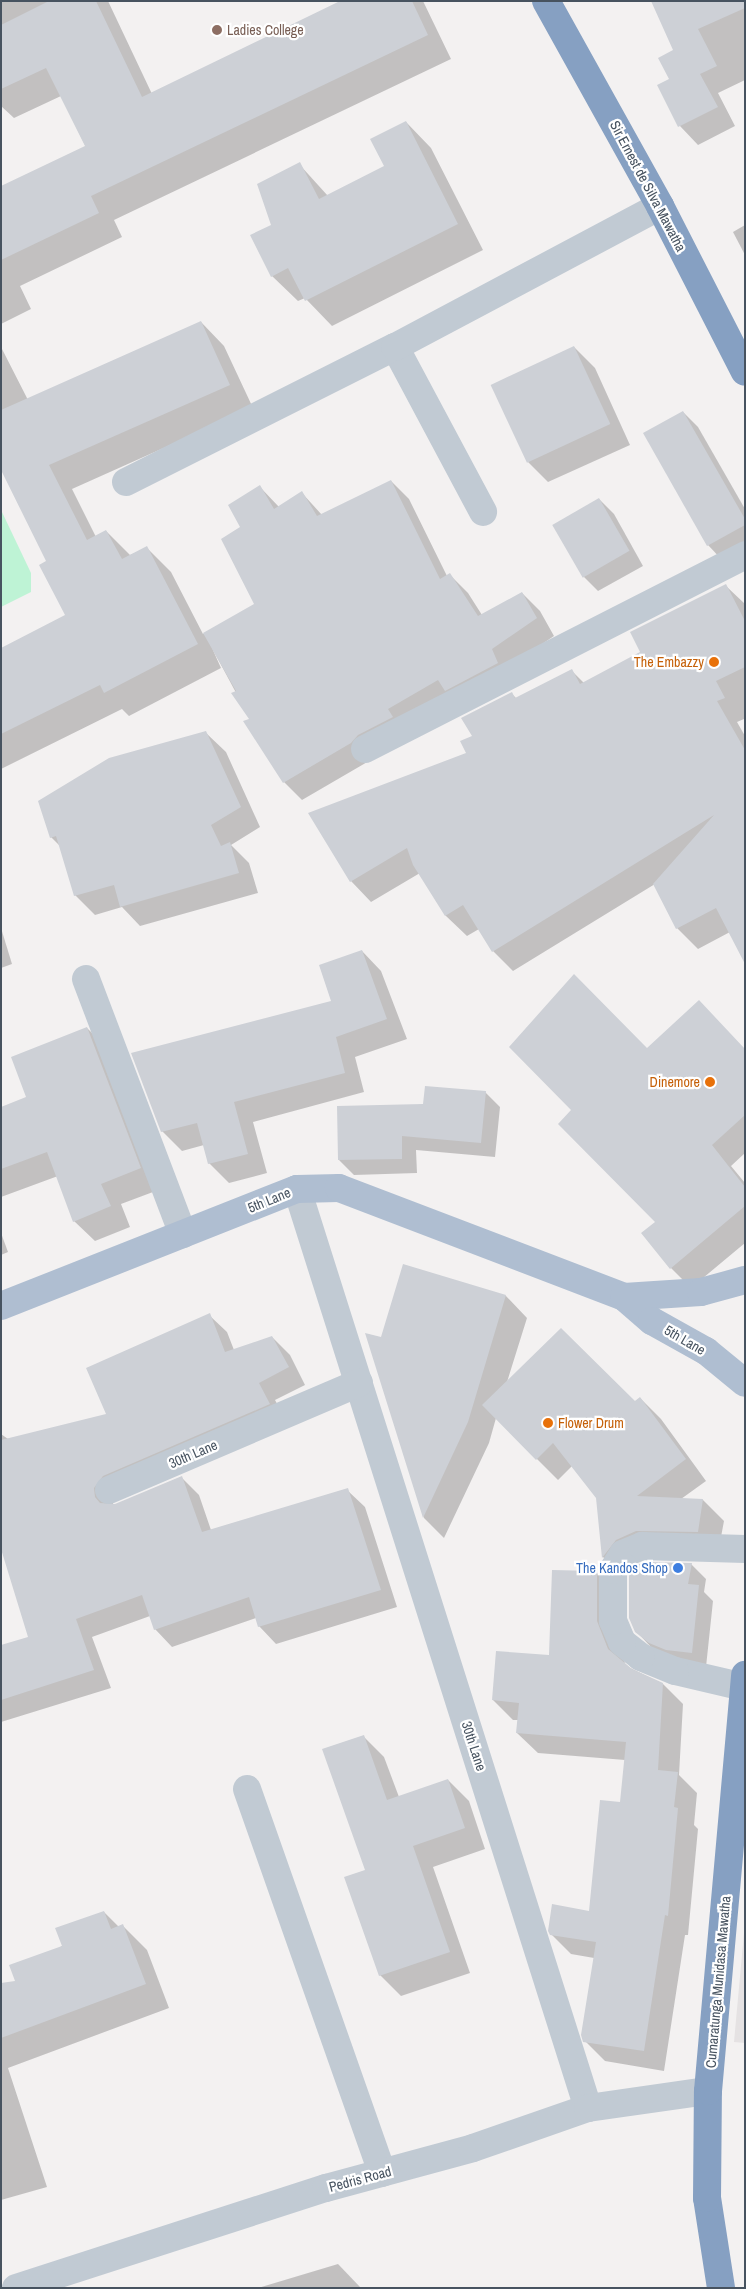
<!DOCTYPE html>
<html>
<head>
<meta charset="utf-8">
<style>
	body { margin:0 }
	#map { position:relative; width:746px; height:2289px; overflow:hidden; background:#f3f1f1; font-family:"Archivo Narrow",sans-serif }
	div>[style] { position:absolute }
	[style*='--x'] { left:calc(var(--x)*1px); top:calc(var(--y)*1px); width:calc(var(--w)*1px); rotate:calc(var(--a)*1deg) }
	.education>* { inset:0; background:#e5e2e3 }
	.green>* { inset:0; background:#bef3d5 }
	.shadow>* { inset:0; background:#0003 }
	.building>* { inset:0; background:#cdd0d6; transform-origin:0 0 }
	.minor>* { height:28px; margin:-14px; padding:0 14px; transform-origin:14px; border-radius:14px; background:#c1cad3 }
	.major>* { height:28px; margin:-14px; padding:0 14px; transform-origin:14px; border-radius:14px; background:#afbed1 }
	.highway>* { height:28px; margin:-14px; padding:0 14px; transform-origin:14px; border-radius:14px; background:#86a0c2 }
	.dots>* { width:14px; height:14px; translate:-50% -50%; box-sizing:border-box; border:2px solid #fff; border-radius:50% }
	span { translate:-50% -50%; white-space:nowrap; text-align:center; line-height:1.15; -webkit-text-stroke:4.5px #fff; paint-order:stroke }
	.education-label { font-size:14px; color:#785e54 }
	.left { translate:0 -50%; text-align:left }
	.street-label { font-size:14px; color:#475360 }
	.food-label { font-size:14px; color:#c56008 }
	.right { translate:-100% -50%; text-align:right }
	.shop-label { font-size:14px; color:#366cbe }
	.frame { position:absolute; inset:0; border:2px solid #475360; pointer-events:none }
</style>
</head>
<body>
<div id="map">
	<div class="education">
		<i style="clip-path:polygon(745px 1922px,745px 2043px,734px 2042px)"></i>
	</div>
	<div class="green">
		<i style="clip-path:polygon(1px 510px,31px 573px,31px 592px,1px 607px)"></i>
	</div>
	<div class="shadow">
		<i style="clip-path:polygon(1px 1px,108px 1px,152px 94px,343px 1px,423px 1px,451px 59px,114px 220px,122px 237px,20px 286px,31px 309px,1px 324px,1px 188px,86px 147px,61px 96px,14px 118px,1px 106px)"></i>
		<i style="clip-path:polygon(652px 1px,745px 1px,745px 80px,718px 93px,735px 126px,698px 145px,680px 126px,659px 85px,670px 80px,675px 51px)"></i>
		<i style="clip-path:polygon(406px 122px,431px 148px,483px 250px,332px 326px,305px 298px,298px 301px,272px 276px,273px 225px,299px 164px,328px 196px,385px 167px)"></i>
		<i style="clip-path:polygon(745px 225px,745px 255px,733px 232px)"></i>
		<i style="clip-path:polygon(201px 322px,224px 346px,253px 408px,72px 489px,96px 537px,106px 531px,130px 555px,147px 548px,171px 572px,203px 634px,255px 605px,242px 527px,260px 487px,279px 507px,302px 493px,322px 515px,391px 481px,409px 499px,447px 576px,450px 575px,468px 593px,482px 615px,522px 593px,540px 611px,554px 636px,369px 761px,302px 800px,284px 782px,212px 648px,221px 668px,129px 716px,122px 709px,1px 769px,1px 649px,67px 615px,48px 561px,1px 468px,1px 347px,28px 400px)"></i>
		<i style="clip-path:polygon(574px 347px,595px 368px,630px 445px,548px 482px,527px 461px)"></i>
		<i style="clip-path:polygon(683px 412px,698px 427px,745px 509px,745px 548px,722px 560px,708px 545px)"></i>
		<i style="clip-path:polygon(599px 499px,614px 514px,643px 566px,598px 591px,583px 576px)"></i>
		<i style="clip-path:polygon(726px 586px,745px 604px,744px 719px,737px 722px,745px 736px,745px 948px,730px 932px,698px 949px,677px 928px,655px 884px,513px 971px,493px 951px,479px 929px,467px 936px,446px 916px,420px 873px,371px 902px,351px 881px,467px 753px,474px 736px,511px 693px,517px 699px,572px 671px,584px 683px,642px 653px)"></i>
		<i style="clip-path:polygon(206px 733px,226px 752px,260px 827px,231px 845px,249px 863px,258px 893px,140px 926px,122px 907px,95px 915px,75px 895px,61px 847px,51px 837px)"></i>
		<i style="clip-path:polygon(1px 928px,12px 964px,1px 968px)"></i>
		<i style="clip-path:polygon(362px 951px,381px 971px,407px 1039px,355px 1057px,364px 1092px,253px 1122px,267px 1173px,229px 1183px,209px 1163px,204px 1145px,182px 1151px,162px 1131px,333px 1002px)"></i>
		<i style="clip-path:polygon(87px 1028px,108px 1049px,161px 1189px,121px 1204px,130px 1227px,95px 1241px,74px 1221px,58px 1176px,1px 1197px,1px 1108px,28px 1098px)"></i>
		<i style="clip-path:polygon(745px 1049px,745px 1153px,731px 1166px,745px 1183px,745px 1243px,691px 1288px,671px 1268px,656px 1222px,573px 1110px,647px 1050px)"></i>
		<i style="clip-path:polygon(485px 1092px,500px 1107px,495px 1157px,416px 1150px,417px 1173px,354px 1175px,339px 1160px,424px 1106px)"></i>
		<i style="clip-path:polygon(1px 1233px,8px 1252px,1px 1255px)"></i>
		<i style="clip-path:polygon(404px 1266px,506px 1296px,527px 1318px,507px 1382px,634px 1402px,640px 1398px,661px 1419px,706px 1481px,681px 1499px,703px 1500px,724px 1521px,718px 1553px,658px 1552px,637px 1561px,624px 1578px,603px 1557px,597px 1498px,572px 1466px,558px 1480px,496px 1418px,489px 1443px,444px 1538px,424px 1518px,367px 1334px,382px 1338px)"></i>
		<i style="clip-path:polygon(209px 1315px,227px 1332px,234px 1350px,272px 1337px,290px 1355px,305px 1385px,275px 1400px,287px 1422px,113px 1499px,113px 1506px,181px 1477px,199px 1495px,211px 1530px,347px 1490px,365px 1507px,397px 1607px,276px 1644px,259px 1626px,256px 1618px,172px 1647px,155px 1629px,150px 1616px,92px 1637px,111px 1688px,1px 1722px,1px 1646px,30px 1638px,1px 1545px,1px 1434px,8px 1439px,108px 1415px)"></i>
		<i style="clip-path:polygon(691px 1564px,706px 1579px,704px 1592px,713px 1601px,706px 1667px,682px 1665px,651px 1647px,636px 1631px)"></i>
		<i style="clip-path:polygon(597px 1573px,617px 1593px,617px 1642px,626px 1666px,663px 1684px,683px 1704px,679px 1775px,697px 1793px,694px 1825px,698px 1829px,688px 1935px,685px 1935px,664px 2071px,605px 2061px,585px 2041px,594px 1958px,571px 1954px,551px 1934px,590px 1913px,621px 1803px,625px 1760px,538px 1753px,517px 1733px,518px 1720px,513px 1720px,493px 1700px,550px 1657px)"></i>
		<i style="clip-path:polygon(363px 1736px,384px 1757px,399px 1797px,448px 1780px,469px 1801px,485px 1849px,433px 1867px,470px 1973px,401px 1996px,380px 1975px,367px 1871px)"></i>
		<i style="clip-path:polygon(104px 1912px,119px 1927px,123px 1926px,147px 1950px,169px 2008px,8px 2068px,47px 2187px,1px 2200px,1px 1986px,17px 1982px)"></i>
		<i style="clip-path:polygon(338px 2264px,361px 2288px,258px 2288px)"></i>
	</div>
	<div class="building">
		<i style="clip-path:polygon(49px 1px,96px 1px,142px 97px,340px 1px,412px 1px,428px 35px,91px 196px,99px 213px,1px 260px,1px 186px,85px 146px,46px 68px,1px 89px,1px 25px)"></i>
		<i style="clip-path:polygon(651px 1px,745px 1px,745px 8px,698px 29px,717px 66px,700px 74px,718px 107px,678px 127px,657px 85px,669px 79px,658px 58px,673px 50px)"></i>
		<i style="clip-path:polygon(406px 121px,458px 224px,305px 301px,288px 268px,271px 277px,250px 235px,271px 225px,257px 184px,300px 162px,319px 199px,384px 166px,370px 139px)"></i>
		<i style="clip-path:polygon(201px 321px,230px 385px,49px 465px,87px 540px,106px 530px,122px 559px,147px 546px,198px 644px,104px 693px,100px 685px,1px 734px,1px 648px,65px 615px,39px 565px,46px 561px,1px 470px,1px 410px)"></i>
		<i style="left:574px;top:346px;width:86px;height:92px;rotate:65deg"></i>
		<i style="clip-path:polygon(683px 411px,745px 519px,745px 525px,707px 546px,643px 433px)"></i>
		<i style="clip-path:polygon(391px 480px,440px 579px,450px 573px,478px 616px,522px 592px,537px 618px,492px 649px,498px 663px,445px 691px,438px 680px,388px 709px,393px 717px,358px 735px,351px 743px,283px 783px,243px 721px,249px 719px,231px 693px,236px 691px,203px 633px,254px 604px,221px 539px,240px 527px,228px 505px,260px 485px,274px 509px,302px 491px,317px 516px)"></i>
		<i style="left:599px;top:498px;width:61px;height:54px;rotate:60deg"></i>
		<i style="clip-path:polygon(726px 584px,745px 621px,745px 667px,716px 681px,725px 698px,717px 701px,745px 750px,745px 964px,716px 908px,676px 929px,653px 884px,714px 815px,492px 952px,463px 905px,445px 916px,413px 865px,407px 848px,350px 882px,308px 813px,466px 753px,460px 741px,472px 736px,461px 718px,512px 692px,515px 698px,572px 669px,580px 684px,640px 652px,630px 632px)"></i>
		<i style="clip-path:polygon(206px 731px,241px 807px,211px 825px,221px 846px,230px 842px,239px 873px,120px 907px,114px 885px,74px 896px,56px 836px,50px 838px,38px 801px,109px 758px)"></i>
		<i style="clip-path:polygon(362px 950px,387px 1019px,336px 1037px,345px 1073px,234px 1102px,248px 1154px,208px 1164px,197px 1123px,161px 1132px,131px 1053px,331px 1001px,319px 965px)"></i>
		<i style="clip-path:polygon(574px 974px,647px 1048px,699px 1000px,745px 1049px,745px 1115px,712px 1145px,745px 1187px,745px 1206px,670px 1269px,641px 1233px,655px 1222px,558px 1124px,571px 1110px,509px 1047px)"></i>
		<i style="clip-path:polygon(87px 1027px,141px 1168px,101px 1184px,111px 1206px,73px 1222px,47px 1152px,1px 1169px,1px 1107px,26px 1097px,11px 1057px)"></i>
		<i style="clip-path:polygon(425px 1086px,486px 1091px,481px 1143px,402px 1136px,402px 1159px,338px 1160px,337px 1106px,423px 1104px)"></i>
		<i style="clip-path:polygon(403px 1264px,506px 1295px,468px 1422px,423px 1518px,365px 1333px,381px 1337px)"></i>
		<i style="clip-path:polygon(210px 1313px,225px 1352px,272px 1336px,289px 1367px,259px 1383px,270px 1404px,103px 1476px,94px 1488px,95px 1497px,100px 1503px,115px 1504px,182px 1476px,202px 1532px,348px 1488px,381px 1590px,258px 1627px,249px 1597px,154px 1630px,142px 1595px,76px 1619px,94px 1670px,1px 1700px,1px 1645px,28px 1637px,1px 1549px,1px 1440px,106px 1414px,86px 1368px)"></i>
		<i style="clip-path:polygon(561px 1328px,635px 1401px,640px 1397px,686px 1459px,637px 1496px,703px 1499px,698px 1532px,636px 1531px,616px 1540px,602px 1558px,596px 1498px,553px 1443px,536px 1460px,482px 1405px)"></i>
		<i style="clip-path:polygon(645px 1562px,692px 1563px,688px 1584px,699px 1585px,692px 1653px,666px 1650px,649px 1643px,635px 1632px,629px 1618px,629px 1574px,634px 1566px)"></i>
		<i style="clip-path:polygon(552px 1570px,597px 1571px,597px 1621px,608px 1649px,632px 1669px,663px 1683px,658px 1770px,678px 1772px,674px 1807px,678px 1808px,668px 1916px,665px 1915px,644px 2051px,583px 2042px,581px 2035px,596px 1942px,550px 1935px,548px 1931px,552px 1904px,589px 1911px,600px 1800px,620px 1802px,626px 1742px,516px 1733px,519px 1703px,492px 1700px,496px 1651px,549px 1655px)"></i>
		<i style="clip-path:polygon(364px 1735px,387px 1800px,448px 1779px,465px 1828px,413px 1846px,450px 1952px,379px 1976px,344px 1877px,365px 1870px,322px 1749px)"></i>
		<i style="clip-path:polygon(104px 1911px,111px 1929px,123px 1924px,146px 1984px,1px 2038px,1px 1983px,15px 1981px,9px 1965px,62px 1946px,55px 1928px)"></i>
	</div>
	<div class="minor">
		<i style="--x:395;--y:347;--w:187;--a:61.9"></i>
		<i style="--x:126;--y:482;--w:301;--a:-26.7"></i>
		<i style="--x:395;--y:347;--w:300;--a:-28"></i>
		<i style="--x:365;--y:749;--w:427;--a:-27"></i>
		<i style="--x:86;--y:979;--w:273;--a:69.2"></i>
		<i style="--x:297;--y:1189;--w:964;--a:72.43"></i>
		<i style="--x:109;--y:1490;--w:272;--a:-23.2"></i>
		<i style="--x:744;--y:1687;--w:71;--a:-166.9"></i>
		<i style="--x:675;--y:1671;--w:37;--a:-158"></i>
		<i style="--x:641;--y:1657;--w:24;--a:-142"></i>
		<i style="--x:622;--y:1642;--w:23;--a:-113"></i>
		<i style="--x:613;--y:1621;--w:51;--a:-90"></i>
		<i style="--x:613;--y:1570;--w:19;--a:-58"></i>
		<i style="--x:623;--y:1554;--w:21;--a:-23"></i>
		<i style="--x:642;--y:1546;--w:103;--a:1.7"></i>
		<i style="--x:247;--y:1789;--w:407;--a:70.6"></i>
		<i style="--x:16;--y:2288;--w:326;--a:-17.9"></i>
		<i style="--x:326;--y:2188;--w:152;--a:-15.2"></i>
		<i style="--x:473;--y:2148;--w:122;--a:-19.2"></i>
		<i style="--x:588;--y:2108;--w:121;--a:-8.1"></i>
	</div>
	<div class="major">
		<i style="--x:624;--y:1297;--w:77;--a:-3.7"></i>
		<i style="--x:701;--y:1292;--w:46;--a:-15.3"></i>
		<i style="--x:1;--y:1306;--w:318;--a:-21.6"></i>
		<i style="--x:297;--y:1189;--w:42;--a:-1.4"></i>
		<i style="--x:339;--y:1188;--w:305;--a:20.9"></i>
		<i style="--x:624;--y:1297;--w:37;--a:41"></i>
		<i style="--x:652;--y:1321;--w:62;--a:29.1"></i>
		<i style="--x:706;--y:1351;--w:50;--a:39.4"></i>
	</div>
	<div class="highway">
		<i style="--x:546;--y:1;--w:235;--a:60.9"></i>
		<i style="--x:660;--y:206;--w:186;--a:62.9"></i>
		<i style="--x:721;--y:2288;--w:91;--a:-98.8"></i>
		<i style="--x:707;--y:2198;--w:107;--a:-89.5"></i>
		<i style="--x:708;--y:2091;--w:418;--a:-84.9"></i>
	</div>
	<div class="dots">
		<i style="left:217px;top:30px;background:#8d6e63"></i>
		<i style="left:714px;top:662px;background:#e8710a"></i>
		<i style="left:710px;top:1082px;background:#e8710a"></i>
		<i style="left:548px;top:1423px;background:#e8710a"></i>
		<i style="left:678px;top:1568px;background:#3f7fe0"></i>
	</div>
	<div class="education-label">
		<span class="left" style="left:227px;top:30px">Ladies College</span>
	</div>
	<div class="street-label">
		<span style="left:648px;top:186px;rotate:62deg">Sir Ernest de Silva Mawatha</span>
		<span style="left:269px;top:1200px;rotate:-22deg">5th Lane</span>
		<span style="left:685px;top:1340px;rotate:30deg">5th Lane</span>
		<span style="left:193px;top:1454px;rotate:-23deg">30th Lane</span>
		<span style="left:474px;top:1746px;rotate:72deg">30th Lane</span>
		<span style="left:718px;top:1982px;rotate:-85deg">Cumaratunga Munidasa Mawatha</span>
		<span style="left:360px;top:2179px;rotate:-15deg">Pedris Road</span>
	</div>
	<div class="food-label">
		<span class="right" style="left:704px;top:662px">The Embazzy</span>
		<span class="right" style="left:700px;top:1082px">Dinemore</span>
		<span class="left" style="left:558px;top:1423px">Flower Drum</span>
	</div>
	<div class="shop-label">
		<span class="right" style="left:668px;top:1568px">The Kandos Shop</span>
	</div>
	<div class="frame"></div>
</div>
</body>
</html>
